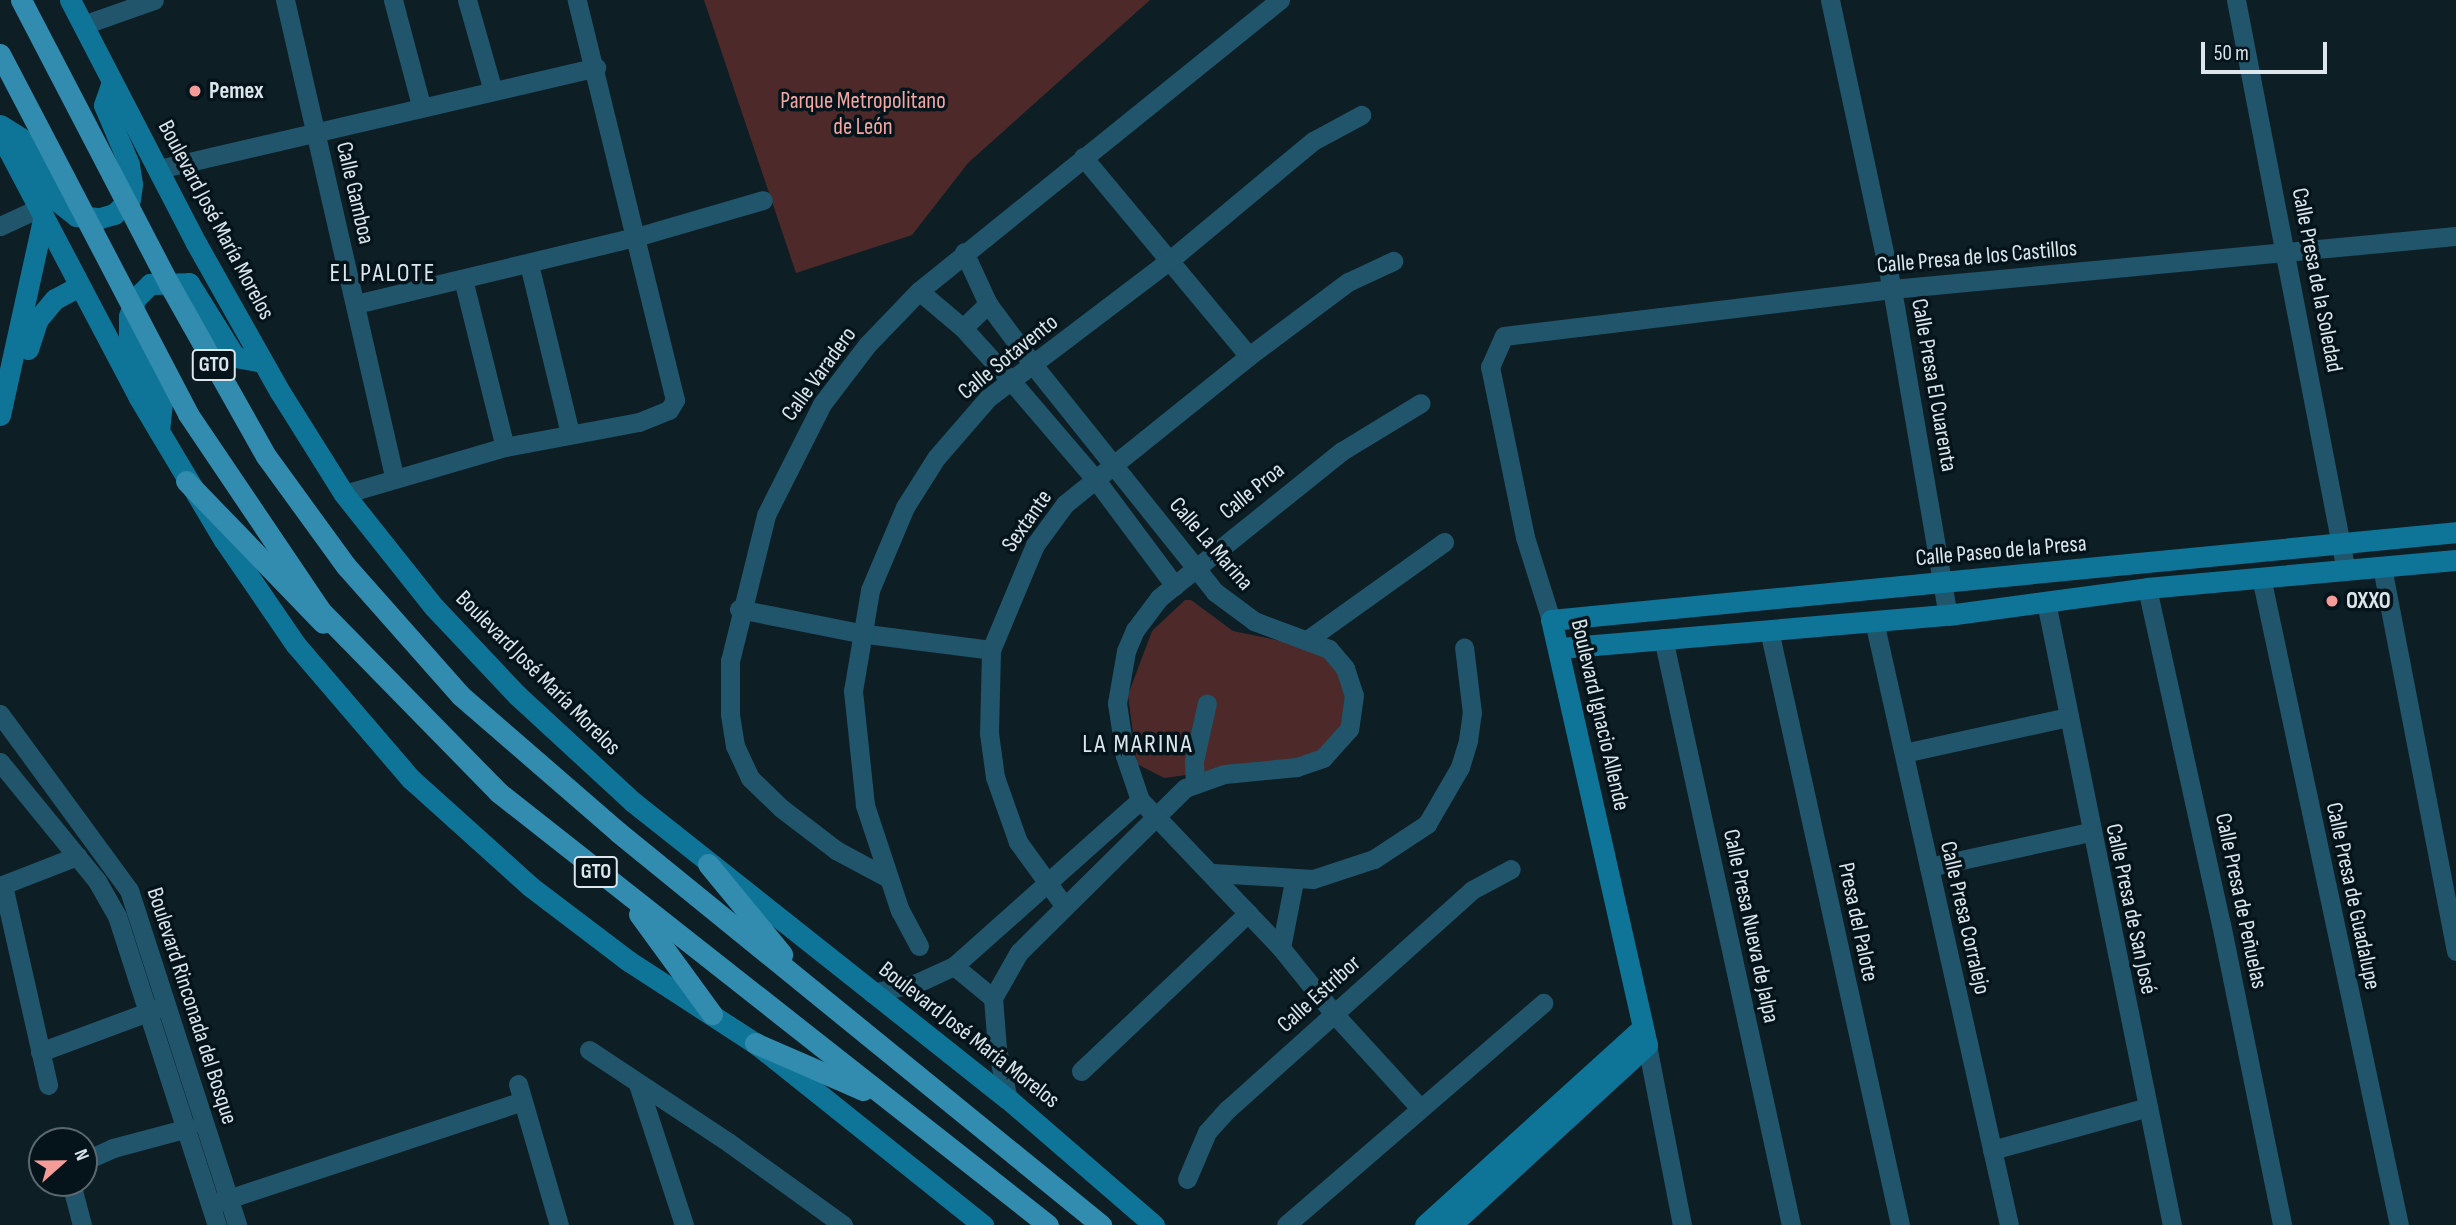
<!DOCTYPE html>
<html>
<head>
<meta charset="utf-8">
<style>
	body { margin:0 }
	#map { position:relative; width:2456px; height:1225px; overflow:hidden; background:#0e1e25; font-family:"Sofia Sans Condensed",sans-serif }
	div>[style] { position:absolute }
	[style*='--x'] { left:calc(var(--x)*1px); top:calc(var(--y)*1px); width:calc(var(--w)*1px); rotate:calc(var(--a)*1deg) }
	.green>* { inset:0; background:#4d2a29 }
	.street>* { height:19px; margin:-9.5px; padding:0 9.5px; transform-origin:9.5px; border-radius:9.5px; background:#20556b }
	.secondary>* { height:21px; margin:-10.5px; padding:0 10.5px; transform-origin:10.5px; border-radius:10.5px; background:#0f7598 }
	.primary>* { height:21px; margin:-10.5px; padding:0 10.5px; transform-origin:10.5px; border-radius:10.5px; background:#318cb0 }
	.primary-bridge>* { height:21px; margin:-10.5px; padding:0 10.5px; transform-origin:10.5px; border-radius:10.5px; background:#318cb0 }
	.dots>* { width:19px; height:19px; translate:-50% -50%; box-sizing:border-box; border:4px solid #05141b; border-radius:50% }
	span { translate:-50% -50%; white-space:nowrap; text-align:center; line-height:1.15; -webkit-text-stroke:7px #05141b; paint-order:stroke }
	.shield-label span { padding:2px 5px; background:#05141b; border:2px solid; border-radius:5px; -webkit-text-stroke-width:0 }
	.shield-label { font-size:21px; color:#dce6ec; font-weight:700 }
	.poi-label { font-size:23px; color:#dce6ec; font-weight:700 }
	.left { translate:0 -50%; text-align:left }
	.park-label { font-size:23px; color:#f5a7a3 }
	.street-label { font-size:23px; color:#dce6ec }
	.quarter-label { font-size:26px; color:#dce6ec; letter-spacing:2px }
	.north { position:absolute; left:28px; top:1127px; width:70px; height:70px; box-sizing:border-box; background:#05141b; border:2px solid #5b686f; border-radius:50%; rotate:69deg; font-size:19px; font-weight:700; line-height:28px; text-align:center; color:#dce6ec }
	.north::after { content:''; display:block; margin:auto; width:24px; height:32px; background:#f59b98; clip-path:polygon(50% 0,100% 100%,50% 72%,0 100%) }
	.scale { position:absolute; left:2201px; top:42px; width:126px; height:32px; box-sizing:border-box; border:4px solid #dce6ec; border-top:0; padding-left:9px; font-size:21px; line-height:24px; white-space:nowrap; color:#dce6ec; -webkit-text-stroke:5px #05141b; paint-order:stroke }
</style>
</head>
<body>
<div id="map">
	<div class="green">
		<i style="clip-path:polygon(704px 0,1150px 0,968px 163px,912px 235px,796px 273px)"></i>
		<i style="clip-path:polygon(1185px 600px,1191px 600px,1233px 631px,1310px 647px,1330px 659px,1345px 683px,1348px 704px,1338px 738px,1313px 758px,1164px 778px,1137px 764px,1128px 695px,1152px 631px)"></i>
	</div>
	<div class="street">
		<i style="--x:285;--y:0;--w:491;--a:77.1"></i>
		<i style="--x:393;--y:0;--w:109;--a:75.1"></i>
		<i style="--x:467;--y:0;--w:91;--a:74.1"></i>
		<i style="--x:1830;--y:0;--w:296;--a:77.9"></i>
		<i style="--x:1892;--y:289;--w:331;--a:80.3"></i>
		<i style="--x:2236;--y:0;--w:581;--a:79.1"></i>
		<i style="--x:83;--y:25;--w:75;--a:-19.4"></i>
		<i style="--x:1083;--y:157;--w:259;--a:50.2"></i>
		<i style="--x:159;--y:169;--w:449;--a:-13.1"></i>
		<i style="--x:0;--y:226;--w:41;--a:-24.7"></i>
		<i style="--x:964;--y:252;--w:57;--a:65.2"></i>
		<i style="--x:988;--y:304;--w:77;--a:53.4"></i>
		<i style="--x:1034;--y:366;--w:290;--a:51.3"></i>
		<i style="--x:1215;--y:592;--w:49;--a:36.6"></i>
		<i style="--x:1254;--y:621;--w:80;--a:20.5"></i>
		<i style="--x:1329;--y:649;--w:25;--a:50"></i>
		<i style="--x:1345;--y:668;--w:28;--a:72"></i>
		<i style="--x:1354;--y:695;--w:34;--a:98"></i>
		<i style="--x:1349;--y:729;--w:39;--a:132"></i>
		<i style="--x:1323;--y:758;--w:28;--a:161"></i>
		<i style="--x:1297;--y:767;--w:73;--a:174.5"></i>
		<i style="--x:1224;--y:774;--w:41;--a:160.3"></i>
		<i style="--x:1185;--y:788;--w:233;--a:135.3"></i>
		<i style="--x:1019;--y:952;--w:53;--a:119.5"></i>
		<i style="--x:993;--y:998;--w:51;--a:85.5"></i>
		<i style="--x:997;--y:1049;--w:51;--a:77.6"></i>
		<i style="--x:529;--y:264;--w:175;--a:76.4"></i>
		<i style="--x:463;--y:279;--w:173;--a:76"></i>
		<i style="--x:919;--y:291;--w:57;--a:40.1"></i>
		<i style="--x:963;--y:328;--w:73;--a:47.8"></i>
		<i style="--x:1012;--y:382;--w:129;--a:49.4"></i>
		<i style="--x:1096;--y:480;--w:132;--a:53.3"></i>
		<i style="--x:356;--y:304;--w:288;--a:-13.5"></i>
		<i style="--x:636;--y:237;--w:132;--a:-16.2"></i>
		<i style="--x:963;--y:328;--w:35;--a:-44"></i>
		<i style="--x:344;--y:494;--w:168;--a:-16.3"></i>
		<i style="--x:505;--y:447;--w:136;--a:-10.6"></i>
		<i style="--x:639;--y:422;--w:32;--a:-22"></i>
		<i style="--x:669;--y:410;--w:12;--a:-59"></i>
		<i style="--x:675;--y:400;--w:412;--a:-103.8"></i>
		<i style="--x:2382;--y:567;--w:391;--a:79.1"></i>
		<i style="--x:2261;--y:577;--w:663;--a:77.98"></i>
		<i style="--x:2147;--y:588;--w:344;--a:77.6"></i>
		<i style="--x:2221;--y:924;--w:307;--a:78.5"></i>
		<i style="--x:2046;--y:602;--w:636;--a:78.57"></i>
		<i style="--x:739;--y:609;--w:122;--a:11.3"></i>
		<i style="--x:859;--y:633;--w:133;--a:7.3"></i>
		<i style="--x:1551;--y:620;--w:87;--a:-107.4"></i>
		<i style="--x:1525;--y:537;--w:174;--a:-101.6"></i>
		<i style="--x:1490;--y:367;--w:34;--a:-66"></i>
		<i style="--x:1504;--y:336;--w:391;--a:-6.9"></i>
		<i style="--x:1892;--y:289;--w:566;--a:-5.37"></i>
		<i style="--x:1874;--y:621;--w:619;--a:77.4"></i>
		<i style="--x:1769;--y:630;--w:609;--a:77.58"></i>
		<i style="--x:1310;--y:638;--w:165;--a:-35.6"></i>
		<i style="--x:1663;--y:638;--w:601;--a:77.7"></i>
		<i style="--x:0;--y:714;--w:218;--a:53.8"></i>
		<i style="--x:129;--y:890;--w:352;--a:72.1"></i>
		<i style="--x:1904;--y:753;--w:168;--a:-12.4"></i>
		<i style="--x:0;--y:762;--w:154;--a:50.8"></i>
		<i style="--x:97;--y:881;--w:40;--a:60.3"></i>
		<i style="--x:117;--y:916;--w:325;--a:72.1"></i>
		<i style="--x:1195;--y:783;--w:22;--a:-93"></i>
		<i style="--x:1194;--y:761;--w:59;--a:-77.4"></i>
		<i style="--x:1929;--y:867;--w:165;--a:-12.3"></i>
		<i style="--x:1213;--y:873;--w:100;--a:3.4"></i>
		<i style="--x:1313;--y:879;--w:64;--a:-18.2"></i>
		<i style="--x:1374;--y:859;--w:64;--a:-33.4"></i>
		<i style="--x:1427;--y:824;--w:66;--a:-59.9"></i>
		<i style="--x:1460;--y:767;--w:28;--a:-73"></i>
		<i style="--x:1468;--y:740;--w:27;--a:-82"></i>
		<i style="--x:1472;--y:713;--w:66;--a:-96.9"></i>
		<i style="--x:888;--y:878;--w:59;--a:-151.7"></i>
		<i style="--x:836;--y:850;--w:69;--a:-142.6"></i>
		<i style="--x:781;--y:808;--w:43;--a:-135.9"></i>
		<i style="--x:750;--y:778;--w:35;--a:-115"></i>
		<i style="--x:735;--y:746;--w:31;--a:-99"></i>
		<i style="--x:730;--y:715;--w:54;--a:-90"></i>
		<i style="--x:730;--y:661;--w:150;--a:-76.1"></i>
		<i style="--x:766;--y:515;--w:124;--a:-63.2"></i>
		<i style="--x:822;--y:404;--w:74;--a:-52.7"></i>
		<i style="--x:867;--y:345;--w:75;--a:-46.1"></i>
		<i style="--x:919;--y:291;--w:464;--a:-38.9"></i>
		<i style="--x:3;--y:885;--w:205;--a:77.3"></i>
		<i style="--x:0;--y:886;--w:83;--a:-21.3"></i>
		<i style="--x:1063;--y:904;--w:77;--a:-126"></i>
		<i style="--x:1018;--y:842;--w:69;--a:-109.5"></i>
		<i style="--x:995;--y:777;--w:44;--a:-97.8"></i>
		<i style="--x:989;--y:733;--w:83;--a:-88.6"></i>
		<i style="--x:991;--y:650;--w:114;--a:-67.3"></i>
		<i style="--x:1035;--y:545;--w:51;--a:-53.8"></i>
		<i style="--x:1065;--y:504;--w:236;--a:-38.8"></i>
		<i style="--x:1249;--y:356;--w:124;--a:-36.8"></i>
		<i style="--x:1348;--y:282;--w:50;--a:-25"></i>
		<i style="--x:919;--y:946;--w:40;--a:-118"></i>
		<i style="--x:900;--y:911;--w:112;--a:-108.3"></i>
		<i style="--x:865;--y:805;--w:115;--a:-96"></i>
		<i style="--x:853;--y:691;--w:102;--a:-80.4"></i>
		<i style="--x:870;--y:590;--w:90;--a:-67.1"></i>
		<i style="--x:905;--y:507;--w:58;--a:-57.7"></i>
		<i style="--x:936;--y:458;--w:79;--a:-49.1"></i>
		<i style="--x:988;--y:398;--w:228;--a:-37.2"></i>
		<i style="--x:1170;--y:260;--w:186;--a:-39.8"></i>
		<i style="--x:1313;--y:141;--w:55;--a:-28.4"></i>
		<i style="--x:1281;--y:948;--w:68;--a:-79"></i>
		<i style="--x:954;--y:966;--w:50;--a:39.4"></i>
		<i style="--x:872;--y:993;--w:46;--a:-12.5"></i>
		<i style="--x:917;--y:983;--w:41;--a:-24.7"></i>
		<i style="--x:954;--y:966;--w:249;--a:-41.7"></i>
		<i style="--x:1647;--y:1045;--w:183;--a:79"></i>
		<i style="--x:589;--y:1050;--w:167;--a:33.5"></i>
		<i style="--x:728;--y:1142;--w:142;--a:35.8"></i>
		<i style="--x:40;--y:1052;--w:129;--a:-20.4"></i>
		<i style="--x:1081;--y:1071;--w:230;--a:-43.4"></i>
		<i style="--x:518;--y:1084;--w:147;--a:73.8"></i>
		<i style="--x:638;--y:1084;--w:148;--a:71.9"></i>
		<i style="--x:1420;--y:1108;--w:126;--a:-132.4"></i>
		<i style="--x:1335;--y:1015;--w:86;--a:-128.9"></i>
		<i style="--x:1281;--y:948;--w:204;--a:-133.6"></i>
		<i style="--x:1140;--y:800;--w:46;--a:-108.8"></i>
		<i style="--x:1125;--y:756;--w:54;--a:-98.6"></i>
		<i style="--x:1117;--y:703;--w:53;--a:-80.2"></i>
		<i style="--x:1126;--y:651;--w:23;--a:-67"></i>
		<i style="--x:1135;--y:630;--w:40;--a:-53"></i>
		<i style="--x:1159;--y:598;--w:235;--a:-38.8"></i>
		<i style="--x:1342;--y:451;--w:92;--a:-31.3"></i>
		<i style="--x:1992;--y:1150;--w:162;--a:-15.4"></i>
		<i style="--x:84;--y:1161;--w:32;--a:-24"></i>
		<i style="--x:113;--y:1148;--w:78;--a:-14.9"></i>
		<i style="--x:1187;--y:1179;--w:51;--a:-66.9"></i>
		<i style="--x:1207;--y:1132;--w:31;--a:-48"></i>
		<i style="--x:1228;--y:1109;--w:328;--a:-41.9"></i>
		<i style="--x:1472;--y:890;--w:44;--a:-28.3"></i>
		<i style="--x:71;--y:1183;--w:43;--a:75.3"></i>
		<i style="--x:219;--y:1202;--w:319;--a:-18.4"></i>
		<i style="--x:1286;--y:1225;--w:340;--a:-40.8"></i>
	</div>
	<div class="secondary">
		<i style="--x:70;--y:0;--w:274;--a:62.6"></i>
		<i style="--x:196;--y:243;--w:171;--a:60.6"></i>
		<i style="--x:280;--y:392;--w:120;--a:57.9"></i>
		<i style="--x:344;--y:494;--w:144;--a:51.5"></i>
		<i style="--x:434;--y:607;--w:121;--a:46.7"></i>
		<i style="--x:517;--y:695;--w:158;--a:42.7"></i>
		<i style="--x:633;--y:802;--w:478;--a:38.4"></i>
		<i style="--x:1008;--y:1099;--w:193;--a:40.8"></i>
		<i style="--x:0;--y:125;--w:32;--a:32"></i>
		<i style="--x:27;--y:142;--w:66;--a:63"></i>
		<i style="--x:57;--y:201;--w:24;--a:38"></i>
		<i style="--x:76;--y:216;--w:24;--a:5"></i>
		<i style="--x:100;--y:218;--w:15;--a:-16"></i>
		<i style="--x:114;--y:214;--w:22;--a:-43"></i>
		<i style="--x:130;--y:199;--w:15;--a:-82"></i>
		<i style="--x:132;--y:184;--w:20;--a:-99"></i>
		<i style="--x:129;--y:164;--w:64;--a:-113"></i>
		<i style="--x:104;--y:105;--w:24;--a:-71"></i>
		<i style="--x:0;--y:134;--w:296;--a:62.2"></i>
		<i style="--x:138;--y:396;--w:168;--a:59.2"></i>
		<i style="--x:224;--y:540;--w:127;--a:55.6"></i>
		<i style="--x:296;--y:645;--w:177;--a:49.4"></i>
		<i style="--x:411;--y:779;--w:161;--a:42"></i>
		<i style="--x:531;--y:887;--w:121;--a:37.2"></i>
		<i style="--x:627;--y:960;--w:153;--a:33"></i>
		<i style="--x:755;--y:1043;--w:292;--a:38.6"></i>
		<i style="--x:28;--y:349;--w:32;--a:-72"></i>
		<i style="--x:38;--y:319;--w:26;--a:-50"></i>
		<i style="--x:55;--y:299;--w:27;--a:-28"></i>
		<i style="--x:0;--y:415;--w:200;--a:-77.6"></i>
		<i style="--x:159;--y:431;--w:29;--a:-84"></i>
		<i style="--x:162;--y:402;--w:70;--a:-118"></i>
		<i style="--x:129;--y:340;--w:24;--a:-90"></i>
		<i style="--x:129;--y:316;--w:19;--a:-69"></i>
		<i style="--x:136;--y:298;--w:20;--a:-45"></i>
		<i style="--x:150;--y:284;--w:39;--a:-1"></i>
		<i style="--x:189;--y:283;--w:87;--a:58.1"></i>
		<i style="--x:235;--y:357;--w:28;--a:10"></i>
		<i style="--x:1560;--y:648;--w:389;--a:-4.9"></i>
		<i style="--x:1948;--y:615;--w:201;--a:-7.7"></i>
		<i style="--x:2147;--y:588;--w:310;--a:-5.2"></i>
		<i style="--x:1425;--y:1225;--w:294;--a:-42.2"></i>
		<i style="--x:1451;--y:1225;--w:266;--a:-42.6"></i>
		<i style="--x:1647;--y:1045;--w:436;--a:-102.7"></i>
		<i style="--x:1551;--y:620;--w:909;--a:-5.55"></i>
	</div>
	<div class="primary">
		<i style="--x:186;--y:481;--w:197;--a:46"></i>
		<i style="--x:320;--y:610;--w:255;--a:45.6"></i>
		<i style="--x:498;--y:792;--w:700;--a:38.21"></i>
		<i style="--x:460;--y:695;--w:209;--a:40.9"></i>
		<i style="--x:618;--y:832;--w:623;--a:39.13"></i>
		<i style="--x:708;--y:864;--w:117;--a:50.6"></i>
		<i style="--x:639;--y:914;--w:124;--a:53.9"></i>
		<i style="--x:755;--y:1043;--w:118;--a:23.5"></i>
	</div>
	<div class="primary-bridge">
		<i style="--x:21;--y:0;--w:320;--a:62.5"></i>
		<i style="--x:169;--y:284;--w:197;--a:60.6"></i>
		<i style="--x:266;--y:456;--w:136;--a:54"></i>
		<i style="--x:346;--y:566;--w:172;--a:48.5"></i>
		<i style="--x:0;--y:54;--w:406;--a:62.4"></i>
		<i style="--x:188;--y:414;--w:236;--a:56"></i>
	</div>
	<div class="dots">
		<i style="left:195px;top:91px;background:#f59b98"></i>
		<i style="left:2332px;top:601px;background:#f59b98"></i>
	</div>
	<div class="shield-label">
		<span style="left:214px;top:365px">GTO</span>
		<span style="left:596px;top:872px">GTO</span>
	</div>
	<div class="poi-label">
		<span class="left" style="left:209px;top:91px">Pemex</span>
		<span class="left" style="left:2346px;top:601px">OXXO</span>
	</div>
	<div class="park-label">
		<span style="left:863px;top:114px">Parque Metropolitano<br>de León</span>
	</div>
	<div class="street-label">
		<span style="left:355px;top:193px;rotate:77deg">Calle Gamboa</span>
		<span style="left:216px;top:220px;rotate:62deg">Boulevard José María Morelos</span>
		<span style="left:1977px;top:257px;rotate:-5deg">Calle Presa de los Castillos</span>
		<span style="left:2317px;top:280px;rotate:79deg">Calle Presa de la Soledad</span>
		<span style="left:1008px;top:357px;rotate:-39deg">Calle Sotavento</span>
		<span style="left:819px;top:374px;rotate:-54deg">Calle Varadero</span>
		<span style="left:1934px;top:385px;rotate:80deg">Calle Presa El Cuarenta</span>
		<span style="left:1252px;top:491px;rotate:-39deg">Calle Proa</span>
		<span style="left:1027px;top:521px;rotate:-55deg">Sextante</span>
		<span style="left:1211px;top:544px;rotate:49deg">Calle La Marina</span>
		<span style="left:2001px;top:551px;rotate:-5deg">Calle Paseo de la Presa</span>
		<span style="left:538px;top:673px;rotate:45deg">Boulevard José María Morelos</span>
		<span style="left:1600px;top:715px;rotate:77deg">Boulevard Ignacio Allende</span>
		<span style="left:2353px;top:896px;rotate:78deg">Calle Presa de Guadalupe</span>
		<span style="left:2241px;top:901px;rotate:78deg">Calle Presa de Peñuelas</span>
		<span style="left:2131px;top:909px;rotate:78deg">Calle Presa de San José</span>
		<span style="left:1965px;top:918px;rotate:77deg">Calle Presa Corralejo</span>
		<span style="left:1858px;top:922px;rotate:78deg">Presa del Palote</span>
		<span style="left:1751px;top:926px;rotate:78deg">Calle Presa Nueva de Jalpa</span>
		<span style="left:1319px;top:994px;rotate:-42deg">Calle Estribor</span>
		<span style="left:192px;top:1006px;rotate:72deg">Boulevard Rinconada del Bosque</span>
		<span style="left:969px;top:1035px;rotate:38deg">Boulevard José María Morelos</span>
	</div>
	<div class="quarter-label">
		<span style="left:383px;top:274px">EL PALOTE</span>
		<span style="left:1138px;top:745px">LA MARINA</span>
	</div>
	<div class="north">N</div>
	<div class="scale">50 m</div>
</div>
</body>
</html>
